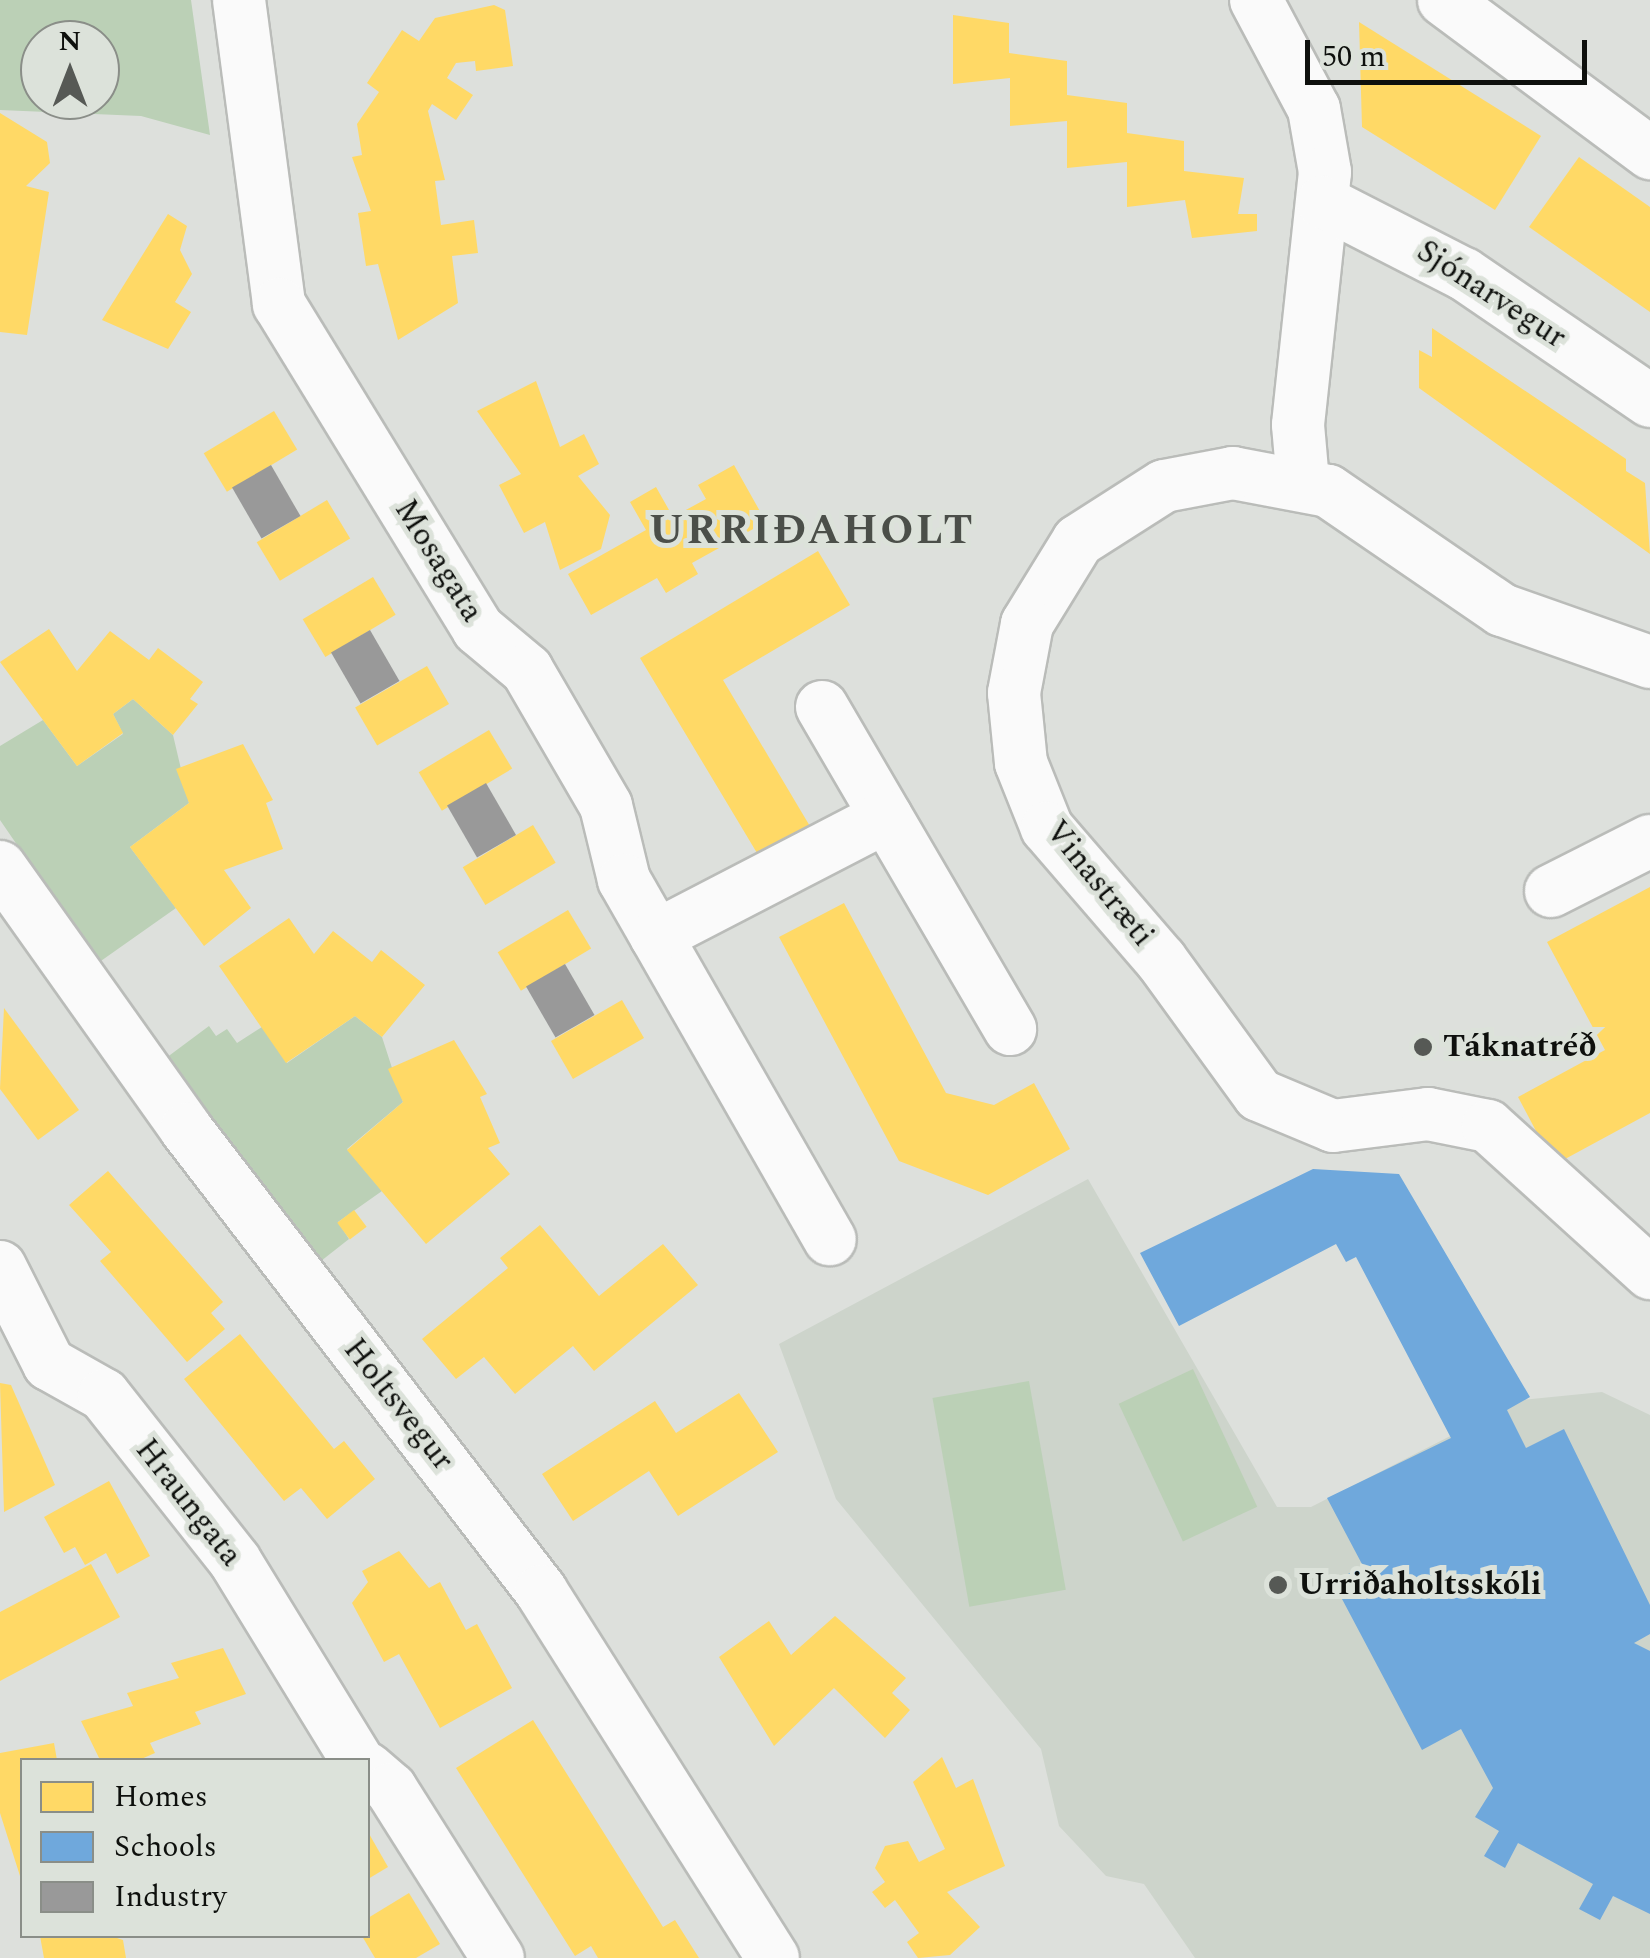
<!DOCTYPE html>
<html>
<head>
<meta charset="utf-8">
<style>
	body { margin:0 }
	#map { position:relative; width:1650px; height:1958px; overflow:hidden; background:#dde0dc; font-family:Spectral,serif }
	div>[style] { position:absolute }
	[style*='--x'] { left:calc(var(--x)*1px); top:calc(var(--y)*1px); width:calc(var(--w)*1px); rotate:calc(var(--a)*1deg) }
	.built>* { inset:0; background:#cdd4cb }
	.green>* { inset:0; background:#bbd0b6; transform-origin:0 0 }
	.homes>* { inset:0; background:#ffd966; transform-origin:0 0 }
	.schools>* { inset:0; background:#6fa8dc }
	.industry>* { inset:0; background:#999; transform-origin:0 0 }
	.roads { filter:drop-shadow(2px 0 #babcb9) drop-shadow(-2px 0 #babcb9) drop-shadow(0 2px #babcb9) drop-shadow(0 -2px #babcb9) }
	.minor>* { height:52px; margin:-26px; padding:0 26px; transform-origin:26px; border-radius:26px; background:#fafafa }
	.dots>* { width:28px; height:28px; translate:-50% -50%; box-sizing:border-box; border:5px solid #dce2da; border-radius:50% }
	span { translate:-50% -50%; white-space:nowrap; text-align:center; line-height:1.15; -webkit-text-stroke:10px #dce2da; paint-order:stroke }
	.street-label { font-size:32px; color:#0e100d }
	.poi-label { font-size:32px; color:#0e100d; font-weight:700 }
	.left { translate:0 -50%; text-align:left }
	.district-label { font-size:42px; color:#4b4f49; font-weight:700; letter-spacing:2.5px }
	.legend { position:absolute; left:20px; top:1758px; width:350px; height:180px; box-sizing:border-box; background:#dce2da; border:2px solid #8a8e88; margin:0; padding:12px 18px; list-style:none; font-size:30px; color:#0e100d }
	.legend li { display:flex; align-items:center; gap:20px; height:50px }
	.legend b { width:50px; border:2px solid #8a8e88 }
	.north { position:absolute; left:20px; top:20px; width:100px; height:100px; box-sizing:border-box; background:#dce2da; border:2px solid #8a8e88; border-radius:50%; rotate:0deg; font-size:28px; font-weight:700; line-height:40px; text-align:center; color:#0e100d }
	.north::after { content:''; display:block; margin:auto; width:35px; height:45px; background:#565955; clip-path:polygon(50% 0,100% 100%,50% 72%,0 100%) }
	.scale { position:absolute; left:1305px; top:40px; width:282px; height:45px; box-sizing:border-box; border:5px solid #0e100d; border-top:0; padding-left:12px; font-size:30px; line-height:35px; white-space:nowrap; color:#0e100d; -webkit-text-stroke:8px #dce2da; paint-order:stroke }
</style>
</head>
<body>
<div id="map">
	<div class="built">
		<i style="clip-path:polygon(1088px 1179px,1277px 1507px,1311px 1507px,1521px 1400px,1602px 1392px,1650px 1415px,1650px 1958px,1195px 1958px,1144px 1884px,1106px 1876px,1059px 1826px,1041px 1749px,836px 1499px,779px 1344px)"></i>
	</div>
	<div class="green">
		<i style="clip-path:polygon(evenodd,0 0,191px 0,210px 135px,141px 116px,0 110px,0 0,100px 40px,100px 100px,40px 100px,40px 40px,100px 40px)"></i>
		<i style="clip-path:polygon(133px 699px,173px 735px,189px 803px,130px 847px,176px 908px,98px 963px,0 820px,0 746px,43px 720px,77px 766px,123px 734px,113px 714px)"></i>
		<i style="clip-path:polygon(355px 1016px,382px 1037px,403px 1102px,347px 1149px,382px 1191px,338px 1222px,349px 1239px,321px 1261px,166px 1058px,209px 1026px,216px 1036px,227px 1029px,237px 1043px,262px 1027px,287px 1063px)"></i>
		<i style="left:1193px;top:1369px;width:152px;height:82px;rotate:65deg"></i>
		<i style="left:1029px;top:1381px;width:212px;height:98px;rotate:80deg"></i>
	</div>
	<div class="homes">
		<i style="clip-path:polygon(494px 5px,505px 10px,513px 66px,476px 71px,475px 61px,456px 63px,447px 78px,473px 95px,456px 120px,432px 104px,428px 111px,445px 180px,435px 181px,441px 225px,474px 220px,478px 253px,452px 256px,458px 303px,398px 340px,378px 264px,366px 266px,358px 213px,371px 211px,352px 157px,362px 155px,357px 124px,379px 92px,367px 83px,402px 30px,419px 41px,435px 18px)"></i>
		<i style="clip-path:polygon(953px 15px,1009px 23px,1009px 53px,1067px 61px,1067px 95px,1127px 103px,1127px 133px,1184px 141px,1184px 171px,1244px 178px,1238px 214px,1257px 214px,1257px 231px,1192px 238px,1185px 200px,1127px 207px,1127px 162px,1067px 168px,1067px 121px,1010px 126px,1010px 78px,953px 84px)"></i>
		<i style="clip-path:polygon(1359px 22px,1541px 136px,1495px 210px,1362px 127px)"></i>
		<i style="clip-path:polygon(0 113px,47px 142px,50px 163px,26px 186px,49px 192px,27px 335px,0 332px)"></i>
		<i style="clip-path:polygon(1579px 157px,1650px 207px,1650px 312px,1529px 227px)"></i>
		<i style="clip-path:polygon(168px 214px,187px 226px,180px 250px,192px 274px,175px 302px,191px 312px,168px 349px,102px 320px)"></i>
		<i style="clip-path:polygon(1432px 328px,1626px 459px,1626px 471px,1645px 483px,1650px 554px,1419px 388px,1419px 350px,1432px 357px)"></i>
		<i style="clip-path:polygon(536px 381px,560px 447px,584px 434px,599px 464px,578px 476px,610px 515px,601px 549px,560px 570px,545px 522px,524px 533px,499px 485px,521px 474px,477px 411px)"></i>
		<i style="left:274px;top:411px;width:45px;height:82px;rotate:59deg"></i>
		<i style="clip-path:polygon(734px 465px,766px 522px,692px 563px,698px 574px,666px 593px,657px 578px,591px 615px,568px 574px,646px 530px,630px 502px,656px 487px,673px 517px,706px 499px,698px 485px)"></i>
		<i style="left:327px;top:500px;width:45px;height:82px;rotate:59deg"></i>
		<i style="clip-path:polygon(818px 551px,850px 605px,723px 680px,814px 833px,763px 863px,640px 658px)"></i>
		<i style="left:373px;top:577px;width:44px;height:82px;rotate:59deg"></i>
		<i style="clip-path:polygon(49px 629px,77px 671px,110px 631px,149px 660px,158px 648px,203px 682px,190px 699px,198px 704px,173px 735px,133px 699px,113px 714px,123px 733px,77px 766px,0 662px)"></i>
		<i style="left:427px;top:666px;width:44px;height:83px;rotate:60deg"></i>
		<i style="left:489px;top:730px;width:45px;height:82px;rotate:59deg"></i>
		<i style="clip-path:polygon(243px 744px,273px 800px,266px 803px,283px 849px,224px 870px,251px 908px,204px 946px,130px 847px,189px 803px,176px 769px)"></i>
		<i style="left:533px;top:825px;width:44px;height:82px;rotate:59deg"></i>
		<i style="clip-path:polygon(1650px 887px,1650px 1113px,1554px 1165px,1518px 1097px,1605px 1050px,1547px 942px)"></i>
		<i style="clip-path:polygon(844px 903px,946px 1093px,994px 1105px,1034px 1083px,1070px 1149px,988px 1195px,899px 1161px,779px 937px)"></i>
		<i style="left:568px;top:910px;width:45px;height:82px;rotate:59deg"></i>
		<i style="clip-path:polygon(289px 918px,314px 954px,333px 931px,372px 962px,381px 950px,425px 985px,382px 1037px,355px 1016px,286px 1063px,219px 966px)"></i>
		<i style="left:622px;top:1000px;width:44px;height:82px;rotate:60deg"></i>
		<i style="clip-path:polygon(4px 1008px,79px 1110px,38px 1140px,0 1089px)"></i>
		<i style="clip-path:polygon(454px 1040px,487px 1094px,480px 1097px,500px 1143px,488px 1148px,510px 1174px,426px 1244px,347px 1150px,403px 1102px,388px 1069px)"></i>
		<i style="clip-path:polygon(108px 1171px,223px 1302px,211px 1313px,225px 1329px,187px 1362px,100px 1261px,111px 1252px,69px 1205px)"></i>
		<i style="left:354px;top:1210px;width:21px;height:21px;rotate:53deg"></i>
		<i style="clip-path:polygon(540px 1225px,599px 1296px,663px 1244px,698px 1285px,594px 1371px,573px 1346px,515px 1394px,484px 1357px,456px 1379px,422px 1339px,508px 1268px,500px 1258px)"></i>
		<i style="clip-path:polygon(240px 1334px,334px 1449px,344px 1441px,375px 1479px,327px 1519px,301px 1488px,284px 1501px,184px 1379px)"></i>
		<i style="clip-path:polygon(0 1383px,11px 1385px,55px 1485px,4px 1512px)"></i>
		<i style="clip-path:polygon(739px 1393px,778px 1452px,678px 1516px,649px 1471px,573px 1521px,542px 1474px,655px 1401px,676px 1433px)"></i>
		<i style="clip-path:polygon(109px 1481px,150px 1556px,117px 1574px,106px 1553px,85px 1565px,75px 1547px,64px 1553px,44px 1517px)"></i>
		<i style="clip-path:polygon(399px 1551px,429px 1588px,440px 1582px,466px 1630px,477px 1624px,512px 1688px,440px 1728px,399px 1654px,384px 1662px,352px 1603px,368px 1582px,362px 1571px)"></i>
		<i style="clip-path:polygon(91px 1564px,120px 1617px,0 1681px,0 1612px)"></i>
		<i style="clip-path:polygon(835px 1616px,906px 1678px,892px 1693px,910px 1710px,885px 1738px,834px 1688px,774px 1746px,719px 1657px,769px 1621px,791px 1655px)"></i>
		<i style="clip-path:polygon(223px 1648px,246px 1694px,195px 1712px,201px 1724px,150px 1743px,155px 1753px,139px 1760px,100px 1760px,81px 1721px,133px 1706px,127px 1693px,179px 1678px,171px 1663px)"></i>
		<i style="clip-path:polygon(533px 1720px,663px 1927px,675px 1920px,699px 1958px,598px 1958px,591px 1946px,575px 1956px,456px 1768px)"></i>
		<i style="clip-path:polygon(54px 1743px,57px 1760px,22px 1760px,20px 1876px,0 1813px,0 1753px)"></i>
		<i style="clip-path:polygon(942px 1757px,956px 1788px,973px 1779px,1005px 1866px,947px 1892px,980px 1927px,950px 1955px,918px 1958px,907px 1942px,919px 1933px,895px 1900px,885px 1908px,872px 1892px,885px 1882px,875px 1868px,885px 1846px,908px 1841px,919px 1862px,945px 1849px,913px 1782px)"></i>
		<i style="clip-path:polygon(368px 1832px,388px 1867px,368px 1879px)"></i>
		<i style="clip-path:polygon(409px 1893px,440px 1944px,416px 1958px,375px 1958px,362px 1936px,368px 1918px)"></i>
		<i style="clip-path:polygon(40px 1936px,111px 1936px,123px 1940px,126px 1958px,44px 1958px)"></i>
	</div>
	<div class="schools">
		<i style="clip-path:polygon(1313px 1169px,1399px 1174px,1530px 1397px,1507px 1410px,1526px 1448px,1564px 1429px,1650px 1605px,1650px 1634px,1634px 1643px,1650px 1651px,1650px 1914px,1613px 1896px,1600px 1920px,1579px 1909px,1593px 1884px,1518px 1843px,1505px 1868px,1484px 1856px,1499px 1831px,1475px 1817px,1493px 1788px,1461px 1729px,1422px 1750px,1333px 1582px,1363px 1566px,1327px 1498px,1451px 1438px,1356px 1257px,1346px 1262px,1336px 1244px,1179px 1326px,1140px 1253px)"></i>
	</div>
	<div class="industry">
		<i style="left:271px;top:465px;width:59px;height:45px;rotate:60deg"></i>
		<i style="left:370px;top:630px;width:59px;height:45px;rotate:60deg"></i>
		<i style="left:486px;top:783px;width:60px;height:45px;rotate:60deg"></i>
		<i style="left:565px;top:964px;width:59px;height:45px;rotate:60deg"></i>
	</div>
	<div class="roads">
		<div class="minor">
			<i style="--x:239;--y:0;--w:307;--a:82.5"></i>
			<i style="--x:279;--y:304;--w:381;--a:58.5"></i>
			<i style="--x:478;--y:629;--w:64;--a:39.9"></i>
			<i style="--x:527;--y:670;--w:157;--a:59.8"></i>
			<i style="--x:606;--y:806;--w:76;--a:76.3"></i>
			<i style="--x:624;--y:880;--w:414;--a:60.2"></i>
			<i style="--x:1256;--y:0;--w:123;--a:62"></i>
			<i style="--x:1314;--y:109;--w:64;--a:80.1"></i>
			<i style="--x:1325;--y:172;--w:254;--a:96.1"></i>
			<i style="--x:1298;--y:425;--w:57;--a:85"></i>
			<i style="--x:1444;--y:0;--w:257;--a:36.6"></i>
			<i style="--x:1323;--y:202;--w:158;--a:27.1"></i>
			<i style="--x:1464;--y:274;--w:225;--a:34.3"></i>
			<i style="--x:1650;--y:662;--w:157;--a:-160.6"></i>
			<i style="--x:1502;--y:610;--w:211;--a:-145.6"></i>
			<i style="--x:1328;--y:491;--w:97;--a:-169.3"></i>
			<i style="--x:1233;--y:473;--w:70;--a:169.3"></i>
			<i style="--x:1164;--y:486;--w:102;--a:147.4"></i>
			<i style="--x:1078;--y:541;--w:97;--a:121.6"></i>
			<i style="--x:1027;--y:624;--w:70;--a:100.7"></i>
			<i style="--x:1014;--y:693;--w:70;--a:84.3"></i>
			<i style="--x:1021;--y:763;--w:70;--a:68.2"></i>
			<i style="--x:1047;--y:828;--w:174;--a:49.2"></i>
			<i style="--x:1161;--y:960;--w:167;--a:54"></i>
			<i style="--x:1259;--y:1095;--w:80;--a:22.7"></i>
			<i style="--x:1333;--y:1126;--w:96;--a:-7.2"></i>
			<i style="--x:1428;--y:1114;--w:61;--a:11.3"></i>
			<i style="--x:1488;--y:1126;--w:219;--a:42.2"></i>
			<i style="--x:822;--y:707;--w:373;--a:59.7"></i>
			<i style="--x:0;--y:867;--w:321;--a:54.6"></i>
			<i style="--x:186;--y:1129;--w:583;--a:52.46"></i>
			<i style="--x:541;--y:1591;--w:434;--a:57.7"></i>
			<i style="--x:1551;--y:891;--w:111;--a:-26.8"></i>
			<i style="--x:656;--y:936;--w:259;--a:-27.4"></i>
			<i style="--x:0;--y:1267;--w:109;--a:63.2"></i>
			<i style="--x:49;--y:1364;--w:63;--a:29.4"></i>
			<i style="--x:104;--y:1395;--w:211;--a:51.7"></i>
			<i style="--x:235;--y:1561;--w:233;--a:58.5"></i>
			<i style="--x:368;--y:1769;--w:30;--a:41"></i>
			<i style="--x:391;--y:1789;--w:200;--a:57.7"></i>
		</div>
	</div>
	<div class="dots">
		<i style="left:1423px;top:1047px;background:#565955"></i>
		<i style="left:1278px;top:1585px;background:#565955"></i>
	</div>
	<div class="street-label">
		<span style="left:1491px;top:295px;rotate:33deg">Sjónarvegur</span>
		<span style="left:438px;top:561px;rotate:58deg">Mosagata</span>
		<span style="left:1099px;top:884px;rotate:51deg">Vinastræti</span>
		<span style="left:398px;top:1405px;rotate:52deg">Holtsvegur</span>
		<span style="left:188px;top:1503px;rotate:52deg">Hraungata</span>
	</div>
	<div class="poi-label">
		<span class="left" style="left:1443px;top:1047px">Táknatréð</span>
		<span class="left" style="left:1298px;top:1585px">Urriðaholtsskóli</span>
	</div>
	<div class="district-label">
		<span style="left:812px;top:531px">URRIÐAHOLT</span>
	</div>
	<ul class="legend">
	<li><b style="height:28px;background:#ffd966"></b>Homes</li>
	<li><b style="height:28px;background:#6fa8dc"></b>Schools</li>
	<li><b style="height:28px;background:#999"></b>Industry</li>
	</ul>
	<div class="north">N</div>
	<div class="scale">50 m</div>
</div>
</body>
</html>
